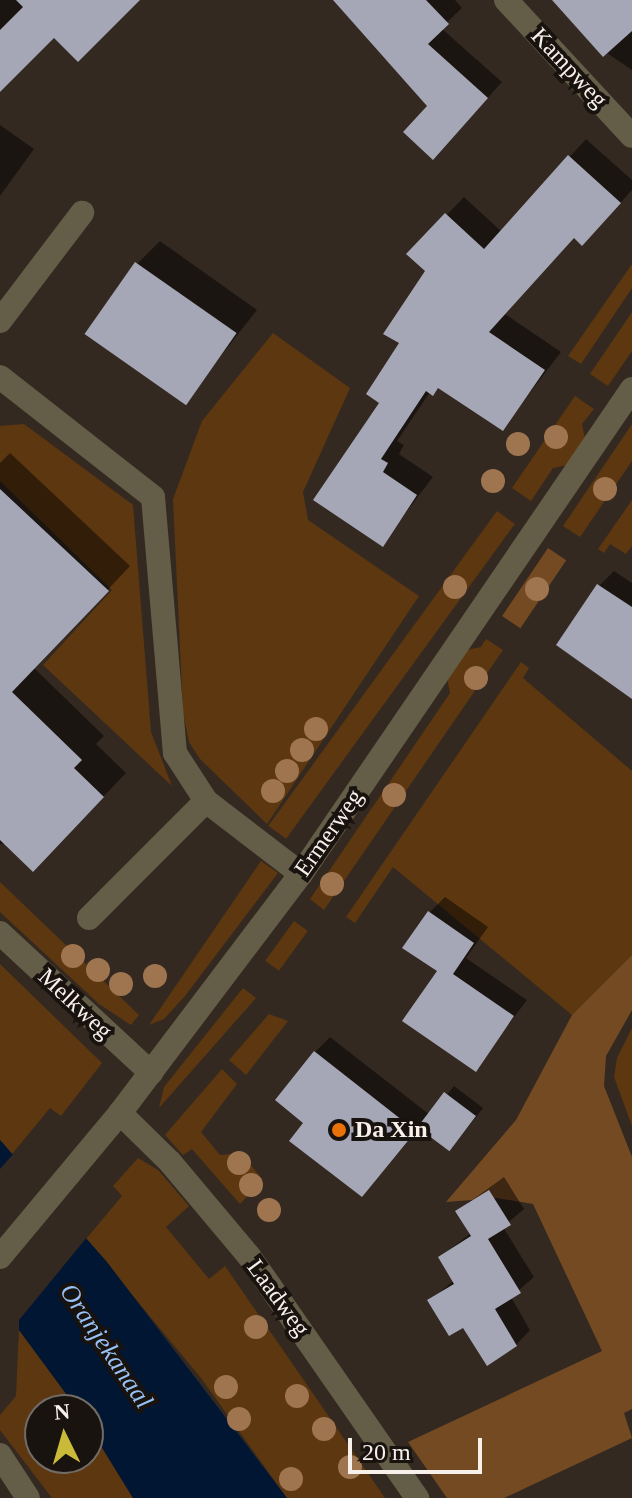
<!DOCTYPE html>
<html>
<head>
<meta charset="utf-8">
<style>
	body { margin:0 }
	#map { position:relative; width:632px; height:1498px; overflow:hidden; background:#342920; font-family:Georgia,serif }
	div>[style] { position:absolute }
	[style*='--x'] { left:calc(var(--x)*1px); top:calc(var(--y)*1px); width:calc(var(--w)*1px); rotate:calc(var(--a)*1deg) }
	.green>* { inset:0; background:#5d370f; transform-origin:0 0 }
	.forest>* { inset:0; background:#744a22; transform-origin:0 0 }
	.water>* { inset:0; background:#011632 }
	.pier>* { inset:0; background:#342920 }
	.shadow>* { inset:0; background:#0007 }
	.building>* { inset:0; background:#a5a6b6; transform-origin:0 0 }
	.minor>* { height:24px; margin:-12px; padding:0 12px; transform-origin:12px; border-radius:12px; background:#645d47 }
	.trees>* { width:24px; height:24px; margin:-12px; border-radius:50%; background:#9f7550 }
	.dots>* { width:22px; height:22px; translate:-50% -50%; box-sizing:border-box; border:4px solid #18130f; border-radius:50% }
	span { translate:-50% -50%; white-space:nowrap; text-align:center; line-height:1.15; -webkit-text-stroke:8px #18130f; paint-order:stroke }
	.street-label { font-size:24px; color:#f8f1eb }
	.poi-label { font-size:24px; color:#f8f1eb; font-weight:700 }
	.left { translate:0 -50%; text-align:left }
	.water-label { font-size:26px; color:#98c1f6; font-style:italic }
	.north { position:absolute; left:24px; top:1394px; width:80px; height:80px; box-sizing:border-box; background:#18130f; border:2px solid #726c67; border-radius:50%; rotate:355deg; font-size:22px; font-weight:700; line-height:32px; text-align:center; color:#f8f1eb }
	.north::after { content:''; display:block; margin:auto; width:28px; height:36px; background:#c9ba3a; clip-path:polygon(50% 0,100% 100%,50% 72%,0 100%) }
	.scale { position:absolute; left:348px; top:1438px; width:134px; height:36px; box-sizing:border-box; border:4px solid #f8f1eb; border-top:0; padding-left:10px; font-size:24px; line-height:28px; white-space:nowrap; color:#f8f1eb; -webkit-text-stroke:6px #18130f; paint-order:stroke }
</style>
</head>
<body>
<div id="map">
	<div class="green">
		<i style="clip-path:polygon(632px 264px,632px 288px,581px 364px,568px 356px)"></i>
		<i style="clip-path:polygon(632px 312px,632px 351px,608px 386px,590px 374px)"></i>
		<i style="clip-path:polygon(273px 333px,350px 388px,303px 492px,308px 520px,419px 596px,267px 824px,200px 759px,189px 742px,183px 712px,173px 499px,202px 421px)"></i>
		<i style="clip-path:polygon(575px 396px,594px 409px,582px 424px,587px 448px,577px 463px,553px 468px,531px 501px,512px 488px)"></i>
		<i style="clip-path:polygon(24px 424px,133px 505px,151px 732px,172px 786px,43px 665px,112px 590px,0 481px,0 426px)"></i>
		<i style="clip-path:polygon(632px 424px,632px 461px,580px 537px,563px 526px)"></i>
		<i style="clip-path:polygon(632px 500px,632px 546px,626px 554px,610px 544px,604px 553px,598px 549px)"></i>
		<i style="left:497px;top:511px;width:22px;height:389px;rotate:36deg"></i>
		<i style="clip-path:polygon(486px 639px,503px 650px,324px 910px,310px 899px,450px 693px,445px 669px,457px 652px,481px 647px)"></i>
		<i style="clip-path:polygon(521px 662px,529px 668px,523px 678px,632px 771px,632px 955px,572px 1015px,393px 867px,355px 923px,346px 917px)"></i>
		<i style="clip-path:polygon(261px 861px,278px 873px,185px 996px,164px 1019px,149px 1025px)"></i>
		<i style="clip-path:polygon(0 882px,139px 1015px,131px 1025px,99px 1004px,0 912px)"></i>
		<i style="left:294px;top:921px;width:17px;height:49px;rotate:36deg"></i>
		<i style="clip-path:polygon(0 964px,102px 1063px,61px 1116px,50px 1108px,12px 1154px,0 1140px)"></i>
		<i style="clip-path:polygon(243px 988px,256px 998px,159px 1108px,164px 1087px)"></i>
		<i style="clip-path:polygon(269px 1014px,288px 1021px,246px 1075px,229px 1060px)"></i>
		<i style="clip-path:polygon(632px 1028px,632px 1126px,614px 1077px,617px 1058px)"></i>
		<i style="clip-path:polygon(222px 1069px,237px 1084px,201px 1132px,220px 1155px,241px 1153px,263px 1180px,240px 1204px,192px 1149px,183px 1155px,165px 1135px)"></i>
		<i style="clip-path:polygon(138px 1158px,158px 1170px,189px 1206px,166px 1227px,209px 1279px,225px 1266px,385px 1498px,287px 1498px,201px 1378px,86px 1239px,122px 1196px,113px 1186px)"></i>
		<i style="clip-path:polygon(19px 1330px,78px 1410px,40px 1410px,40px 1458px,88px 1458px,88px 1425px,133px 1498px,52px 1498px,0 1430px,0 1415px,16px 1396px)"></i>
	</div>
	<div class="forest">
		<i style="left:548px;top:548px;width:22px;height:82px;rotate:34deg"></i>
		<i style="clip-path:polygon(632px 955px,632px 1010px,606px 1056px,604px 1086px,632px 1157px,632px 1409px,624px 1413px,632px 1438px,504px 1498px,447px 1498px,408px 1442px,602px 1351px,533px 1204px,497px 1198px,446px 1202px,516px 1120px,572px 1015px)"></i>
	</div>
	<div class="water">
		<i style="clip-path:polygon(0 1140px,107px 1262px,287px 1498px,133px 1498px,88px 1425px,88px 1410px,78px 1410px,19px 1330px,19px 1319px,0 1304px)"></i>
	</div>
	<div class="pier">
		<i style="clip-path:polygon(15px 1152px,88px 1236px,15px 1325px,0 1310px,0 1169px)"></i>
	</div>
	<div class="shadow">
		<i style="clip-path:polygon(0 0,138px 0,54px 35px,0 70px)"></i>
		<i style="clip-path:polygon(335px 0,455px 0,462px 8px,441px 28px,502px 82px,448px 142px,430px 106px)"></i>
		<i style="clip-path:polygon(556px 0,632px 0,632px 70px,598px 47px)"></i>
		<i style="clip-path:polygon(0 125px,34px 149px,0 196px)"></i>
		<i style="clip-path:polygon(586px 139px,632px 180px,632px 190px,600px 226px,575px 236px,505px 314px,561px 352px,503px 428px,439px 387px,430px 392px,397px 441px,404px 445px,399px 454px,433px 477px,382px 544px,316px 500px,381px 402px,428px 271px,409px 254px,464px 197px,502px 232px)"></i>
		<i style="clip-path:polygon(160px 241px,257px 310px,184px 403px,137px 264px)"></i>
		<i style="clip-path:polygon(10px 453px,130px 566px,34px 668px,104px 736px,96px 744px,126px 773px,56px 846px,0 844px,0 463px)"></i>
		<i style="clip-path:polygon(614px 571px,632px 583px,632px 678px,599px 586px)"></i>
		<i style="clip-path:polygon(445px 897px,488px 927px,466px 958px,527px 1000px,475px 1069px,429px 913px)"></i>
		<i style="clip-path:polygon(330px 1037px,430px 1115px,454px 1086px,483px 1108px,451px 1149px,421px 1126px,362px 1195px,306px 1122px,315px 1052px)"></i>
		<i style="clip-path:polygon(504px 1177px,524px 1209px,503px 1227px,534px 1277px,511px 1297px,530px 1330px,516px 1345px,464px 1325px,430px 1301px,454px 1280px,440px 1257px,471px 1233px,457px 1211px)"></i>
	</div>
	<div class="building">
		<i style="clip-path:polygon(16px 0,140px 0,78px 62px,54px 38px,0 92px,0 30px,23px 7px)"></i>
		<i style="clip-path:polygon(333px 0,426px 0,449px 24px,428px 44px,488px 98px,433px 160px,403px 132px,427px 106px)"></i>
		<i style="clip-path:polygon(552px 0,632px 0,632px 31px,603px 57px)"></i>
		<i style="clip-path:polygon(568px 155px,621px 203px,582px 246px,574px 238px,489px 332px,545px 370px,503px 431px,438px 388px,433px 396px,426px 391px,381px 459px,388px 463px,383px 472px,417px 495px,383px 547px,313px 500px,379px 403px,366px 394px,399px 343px,383px 334px,425px 271px,406px 254px,445px 213px,484px 249px)"></i>
		<i style="left:135px;top:262px;width:124px;height:88px;rotate:35deg"></i>
		<i style="clip-path:polygon(0 489px,109px 591px,12px 692px,82px 760px,74px 768px,104px 797px,33px 872px,0 840px)"></i>
		<i style="clip-path:polygon(597px 584px,632px 607px,632px 699px,556px 645px)"></i>
		<i style="clip-path:polygon(428px 911px,474px 943px,453px 974px,514px 1016px,476px 1072px,402px 1021px,437px 971px,402px 948px)"></i>
		<i style="clip-path:polygon(314px 1051px,416px 1131px,362px 1197px,289px 1141px,303px 1123px,275px 1100px)"></i>
		<i style="left:444px;top:1092px;width:40px;height:44px;rotate:37deg"></i>
		<i style="clip-path:polygon(489px 1190px,511px 1225px,488px 1239px,521px 1293px,495px 1309px,517px 1346px,487px 1366px,463px 1328px,449px 1336px,427px 1300px,454px 1284px,438px 1257px,471px 1236px,455px 1211px)"></i>
	</div>
	<div class="minor">
		<i style="--x:506;--y:0;--w:185;--a:47.2"></i>
		<i style="--x:0;--y:321;--w:136;--a:-52.8"></i>
		<i style="--x:0;--y:377;--w:194;--a:38.1"></i>
		<i style="--x:153;--y:497;--w:257;--a:85.1"></i>
		<i style="--x:175;--y:753;--w:57;--a:57.1"></i>
		<i style="--x:206;--y:801;--w:120;--a:37.5"></i>
		<i style="--x:89;--y:918;--w:165;--a:-45"></i>
		<i style="--x:0;--y:933;--w:206;--a:42.8"></i>
		<i style="--x:120;--y:1113;--w:70;--a:44.4"></i>
		<i style="--x:170;--y:1162;--w:123;--a:50"></i>
		<i style="--x:249;--y:1256;--w:295;--a:55.2"></i>
		<i style="--x:0;--y:1257;--w:187;--a:-50.2"></i>
		<i style="--x:120;--y:1113;--w:300;--a:-52.9"></i>
		<i style="--x:301;--y:874;--w:587;--a:-55.69"></i>
		<i style="--x:0;--y:1455;--w:51;--a:56.9"></i>
	</div>
	<div class="trees">
		<i style="left:556px;top:437px"></i>
		<i style="left:518px;top:444px"></i>
		<i style="left:493px;top:481px"></i>
		<i style="left:605px;top:489px"></i>
		<i style="left:455px;top:587px"></i>
		<i style="left:537px;top:589px"></i>
		<i style="left:476px;top:678px"></i>
		<i style="left:316px;top:729px"></i>
		<i style="left:302px;top:750px"></i>
		<i style="left:287px;top:771px"></i>
		<i style="left:273px;top:791px"></i>
		<i style="left:394px;top:795px"></i>
		<i style="left:332px;top:884px"></i>
		<i style="left:73px;top:956px"></i>
		<i style="left:98px;top:970px"></i>
		<i style="left:155px;top:976px"></i>
		<i style="left:121px;top:984px"></i>
		<i style="left:239px;top:1163px"></i>
		<i style="left:251px;top:1185px"></i>
		<i style="left:269px;top:1210px"></i>
		<i style="left:256px;top:1327px"></i>
		<i style="left:226px;top:1387px"></i>
		<i style="left:297px;top:1396px"></i>
		<i style="left:239px;top:1419px"></i>
		<i style="left:324px;top:1429px"></i>
		<i style="left:350px;top:1467px"></i>
		<i style="left:291px;top:1479px"></i>
	</div>
	<div class="dots">
		<i style="left:339px;top:1130px;background:#e8710a"></i>
	</div>
	<div class="street-label">
		<span style="left:569px;top:68px;rotate:47deg">Kampweg</span>
		<span style="left:329px;top:833px;rotate:-55deg">Ermerweg</span>
		<span style="left:75px;top:1004px;rotate:43deg">Melkweg</span>
		<span style="left:278px;top:1298px;rotate:54deg">Laadweg</span>
	</div>
	<div class="poi-label">
		<span class="left" style="left:355px;top:1130px">Da Xin</span>
	</div>
	<div class="water-label">
		<span style="left:106px;top:1346px;rotate:56deg">Oranjekanaal</span>
	</div>
	<div class="north">N</div>
	<div class="scale">20 m</div>
</div>
</body>
</html>
